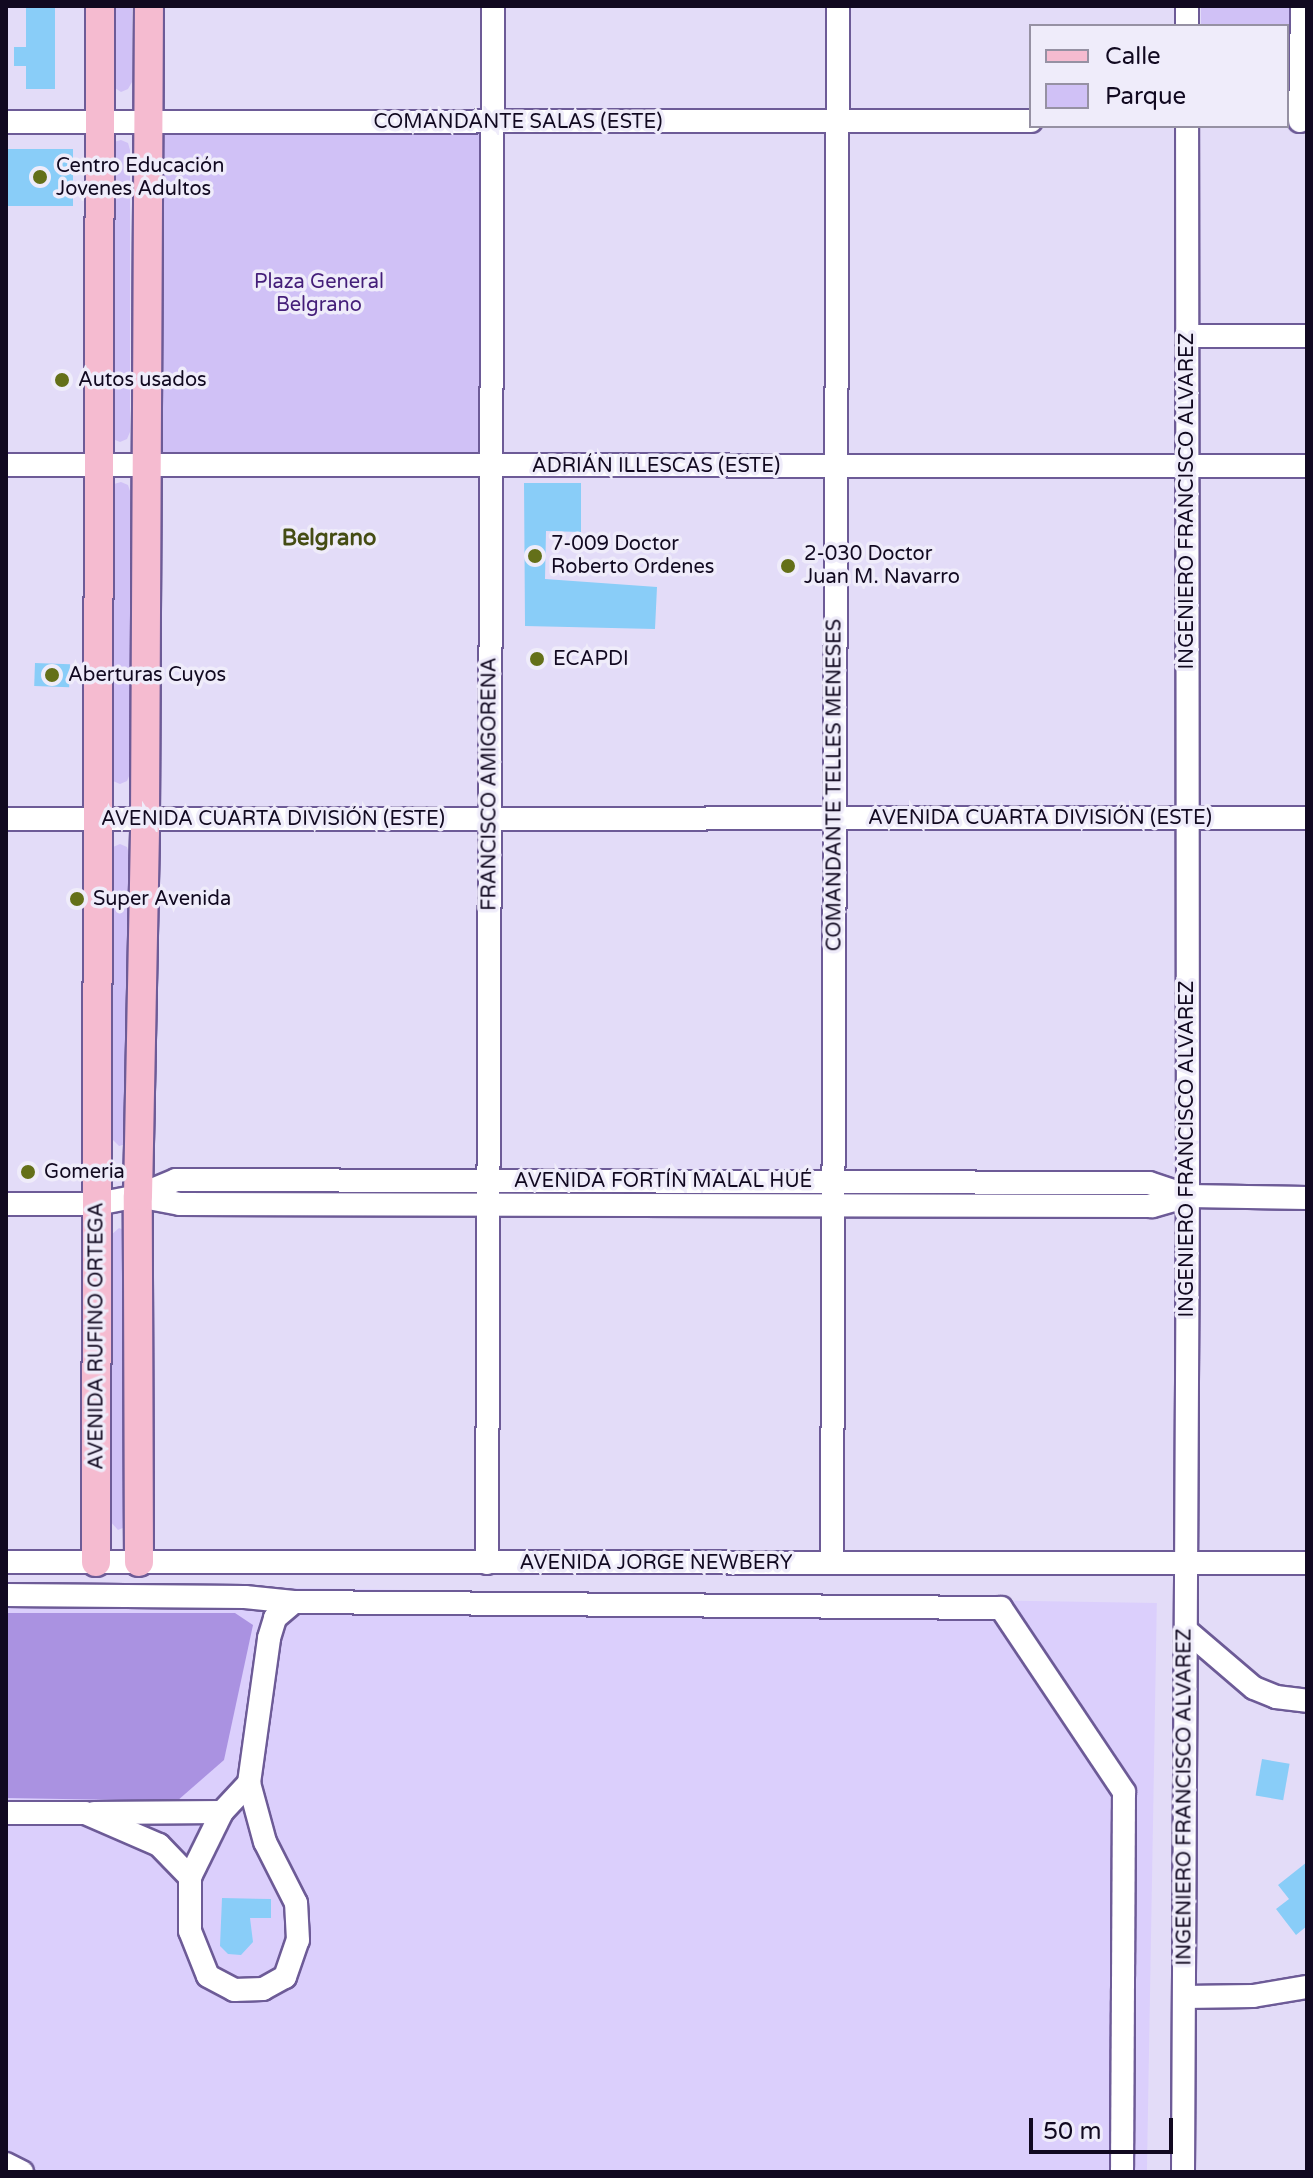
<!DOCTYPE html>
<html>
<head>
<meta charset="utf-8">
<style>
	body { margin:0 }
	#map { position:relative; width:1313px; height:2178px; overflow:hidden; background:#e3dcf8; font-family:"Varela Round",sans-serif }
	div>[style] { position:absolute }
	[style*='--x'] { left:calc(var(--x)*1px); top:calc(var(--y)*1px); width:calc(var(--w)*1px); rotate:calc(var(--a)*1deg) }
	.built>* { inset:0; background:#dbcffc; transform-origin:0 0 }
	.green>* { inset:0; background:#d0c1f6; transform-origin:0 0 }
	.forest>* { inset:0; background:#aa92e1 }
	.building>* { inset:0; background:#89cdf8; transform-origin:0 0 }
	.roads { filter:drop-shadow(2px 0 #6d5b97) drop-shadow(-2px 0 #6d5b97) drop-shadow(0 2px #6d5b97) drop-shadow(0 -2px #6d5b97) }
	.minor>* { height:22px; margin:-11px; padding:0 11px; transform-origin:11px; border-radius:11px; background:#fff }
	.major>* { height:28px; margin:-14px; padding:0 14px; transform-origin:14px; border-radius:14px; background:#f5bbd0 }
	.dots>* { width:22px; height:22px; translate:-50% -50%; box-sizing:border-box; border:4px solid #efecfa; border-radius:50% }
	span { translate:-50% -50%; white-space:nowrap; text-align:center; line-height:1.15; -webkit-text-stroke:7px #efecfa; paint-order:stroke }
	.street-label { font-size:20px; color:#110920 }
	.poi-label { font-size:20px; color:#110920 }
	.left { translate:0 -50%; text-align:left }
	.park-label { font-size:20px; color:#441e79 }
	.neighbourhood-label { font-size:22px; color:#454d13; font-weight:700 }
	.frame { position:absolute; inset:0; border:8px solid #110920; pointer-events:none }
	.legend { position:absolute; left:1029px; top:24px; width:260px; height:104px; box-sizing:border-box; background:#efecfa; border:2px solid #9691a3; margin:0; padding:10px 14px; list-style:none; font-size:24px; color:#110920 }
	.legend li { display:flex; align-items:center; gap:16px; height:40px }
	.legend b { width:40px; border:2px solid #9691a3 }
	.scale { position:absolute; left:1029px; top:2118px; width:144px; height:36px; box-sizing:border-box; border:4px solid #110920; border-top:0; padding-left:10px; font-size:24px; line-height:28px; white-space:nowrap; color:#110920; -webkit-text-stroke:6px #efecfa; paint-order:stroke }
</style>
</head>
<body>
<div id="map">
	<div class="built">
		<i style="left:6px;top:1583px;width:1151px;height:589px;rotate:1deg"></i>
	</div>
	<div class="green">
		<i style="clip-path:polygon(112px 6px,132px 6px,132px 82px,128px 89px,121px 92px,115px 88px,112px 81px)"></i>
		<i style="clip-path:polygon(1201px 6px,1290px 6px,1290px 89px,1287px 89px,1287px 26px,1201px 26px)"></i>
		<i style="left:492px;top:121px;width:345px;height:344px;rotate:90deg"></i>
		<i style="clip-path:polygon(121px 140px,128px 143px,130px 150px,130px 432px,127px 439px,120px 442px,113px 439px,111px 432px,111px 149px,114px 142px)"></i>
		<i style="clip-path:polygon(121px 482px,128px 485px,130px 491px,130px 774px,127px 781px,120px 784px,113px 781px,111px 773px,111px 491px,114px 484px)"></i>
		<i style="clip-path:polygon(120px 844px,127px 847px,129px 854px,129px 1137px,126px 1144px,119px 1146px,109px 1136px,110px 853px,113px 847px)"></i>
		<i style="clip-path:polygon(119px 1228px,126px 1231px,128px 1521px,125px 1527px,118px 1530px,109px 1520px,109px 1237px)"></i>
	</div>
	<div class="forest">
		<i style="clip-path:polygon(6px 1613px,235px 1613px,253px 1625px,224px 1760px,177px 1801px,6px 1798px)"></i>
	</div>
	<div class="building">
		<i style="clip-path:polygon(26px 6px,55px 6px,55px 89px,26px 89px,26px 66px,14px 66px,14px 47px,26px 47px)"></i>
		<i style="left:6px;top:149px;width:67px;height:57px"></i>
		<i style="clip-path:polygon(524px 483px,581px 483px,581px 532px,546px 531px,545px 579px,657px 587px,655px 629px,525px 626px)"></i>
		<i style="left:35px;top:663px;width:35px;height:23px;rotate:2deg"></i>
		<i style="left:1262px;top:1759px;width:28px;height:37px;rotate:10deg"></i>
		<i style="clip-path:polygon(1307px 1862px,1307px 1926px,1296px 1935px,1276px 1909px,1289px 1899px,1278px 1885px)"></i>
		<i style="clip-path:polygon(222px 1898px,271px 1899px,271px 1918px,250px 1918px,253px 1942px,241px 1955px,228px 1954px,220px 1946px)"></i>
	</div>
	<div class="roads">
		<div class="minor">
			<i style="--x:1187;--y:26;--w:20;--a:-90"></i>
			<i style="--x:1300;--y:121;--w:115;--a:-89"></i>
			<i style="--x:6;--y:122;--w:1025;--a:-0.06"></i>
			<i style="--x:1187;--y:336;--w:120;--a:0"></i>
			<i style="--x:6;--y:465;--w:1301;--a:0.04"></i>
			<i style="--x:6;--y:819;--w:1301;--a:-0.04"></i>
			<i style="--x:1188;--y:1196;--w:37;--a:164"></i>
			<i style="--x:1152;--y:1206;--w:972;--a:-179.88"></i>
			<i style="--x:180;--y:1204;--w:43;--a:-169.2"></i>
			<i style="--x:138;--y:1196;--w:41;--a:-22.8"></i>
			<i style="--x:176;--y:1180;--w:973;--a:0.18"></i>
			<i style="--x:1149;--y:1183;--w:41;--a:18.4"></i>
			<i style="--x:1188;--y:1196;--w:119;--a:1"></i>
			<i style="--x:6;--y:1204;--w:91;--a:0"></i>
			<i style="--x:97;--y:1204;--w:42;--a:-11"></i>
			<i style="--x:6;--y:1562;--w:1301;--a:0.04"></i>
			<i style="--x:487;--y:1563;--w:1557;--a:-89.78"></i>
			<i style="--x:832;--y:1563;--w:1557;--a:-89.78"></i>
			<i style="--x:6;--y:1595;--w:239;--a:0.5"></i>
			<i style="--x:245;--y:1597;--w:49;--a:5.8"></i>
			<i style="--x:1186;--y:1630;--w:89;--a:40.5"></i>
			<i style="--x:1254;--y:1688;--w:24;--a:22"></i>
			<i style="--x:1276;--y:1697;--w:31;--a:7"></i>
			<i style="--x:6;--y:1813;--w:79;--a:0"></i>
			<i style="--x:85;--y:1813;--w:81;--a:23.4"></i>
			<i style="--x:159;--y:1845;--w:45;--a:45.9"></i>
			<i style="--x:190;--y:1877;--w:54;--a:90"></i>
			<i style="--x:190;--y:1931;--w:48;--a:68.2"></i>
			<i style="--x:208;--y:1976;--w:30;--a:28"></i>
			<i style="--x:234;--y:1990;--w:29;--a:-2"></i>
			<i style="--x:263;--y:1989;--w:25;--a:-29"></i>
			<i style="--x:285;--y:1977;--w:39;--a:-71"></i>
			<i style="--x:298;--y:1940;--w:37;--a:-93"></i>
			<i style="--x:296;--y:1903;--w:68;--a:-116.9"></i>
			<i style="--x:265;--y:1842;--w:61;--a:-105.2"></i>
			<i style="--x:249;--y:1783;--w:146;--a:-82.1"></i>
			<i style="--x:269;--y:1638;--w:21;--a:-73"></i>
			<i style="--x:275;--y:1618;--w:25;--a:-40"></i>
			<i style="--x:294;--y:1602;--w:707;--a:0.49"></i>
			<i style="--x:1001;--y:1608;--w:221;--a:56.2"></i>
			<i style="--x:1124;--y:1792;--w:380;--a:90.3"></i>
			<i style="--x:94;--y:1813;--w:128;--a:-0.4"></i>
			<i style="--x:222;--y:1812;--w:40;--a:-47"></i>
			<i style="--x:190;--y:1877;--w:72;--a:-63.8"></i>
			<i style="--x:1184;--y:1997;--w:69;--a:-0.8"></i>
			<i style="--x:1253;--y:1996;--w:55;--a:-9.5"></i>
			<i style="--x:6;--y:2164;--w:18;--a:27"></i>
			<i style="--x:1183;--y:2172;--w:976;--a:-89.71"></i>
			<i style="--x:1188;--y:1196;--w:1070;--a:-90.05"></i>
		</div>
		<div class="major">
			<i style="--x:96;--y:1562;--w:1556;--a:-89.85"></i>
			<i style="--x:139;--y:1562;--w:366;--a:-90.2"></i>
			<i style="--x:138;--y:1196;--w:378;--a:-88.9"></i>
			<i style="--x:145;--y:818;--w:812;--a:-89.72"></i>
		</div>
	</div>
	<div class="dots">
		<i style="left:40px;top:177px;background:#647019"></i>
		<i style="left:62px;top:380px;background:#647019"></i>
		<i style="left:535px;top:556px;background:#647019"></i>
		<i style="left:788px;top:566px;background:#647019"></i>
		<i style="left:537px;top:659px;background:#647019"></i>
		<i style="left:52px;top:675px;background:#647019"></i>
		<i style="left:77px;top:899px;background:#647019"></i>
		<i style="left:28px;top:1172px;background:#647019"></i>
	</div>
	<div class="street-label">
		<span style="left:518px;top:122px">COMANDANTE SALAS (ESTE)</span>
		<span style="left:656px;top:466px">ADRIÁN ILLESCAS (ESTE)</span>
		<span style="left:1187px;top:501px;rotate:-90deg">INGENIERO FRANCISCO ALVAREZ</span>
		<span style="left:490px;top:784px;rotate:-90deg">FRANCISCO AMIGORENA</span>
		<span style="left:835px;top:785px;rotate:-90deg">COMANDANTE TELLES MENESES</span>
		<span style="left:1040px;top:818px">AVENIDA CUARTA DIVISIÓN (ESTE)</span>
		<span style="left:273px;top:819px">AVENIDA CUARTA DIVISIÓN (ESTE)</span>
		<span style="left:1187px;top:1149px;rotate:-90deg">INGENIERO FRANCISCO ALVAREZ</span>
		<span style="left:663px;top:1181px">AVENIDA FORTÍN MALAL HUÉ</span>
		<span style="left:97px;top:1336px;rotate:-90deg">AVENIDA RUFINO ORTEGA</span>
		<span style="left:656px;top:1563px">AVENIDA JORGE NEWBERY</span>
		<span style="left:1185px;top:1797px;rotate:-90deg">INGENIERO FRANCISCO ALVAREZ</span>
	</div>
	<div class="poi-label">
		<span class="left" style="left:56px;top:178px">Centro Educación<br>Jovenes Adultos</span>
		<span class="left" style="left:78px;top:380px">Autos usados</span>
		<span class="left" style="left:551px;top:556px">7-009 Doctor<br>Roberto Ordenes</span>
		<span class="left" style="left:804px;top:566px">2-030 Doctor<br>Juan M. Navarro</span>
		<span class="left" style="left:553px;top:659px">ECAPDI</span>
		<span class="left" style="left:68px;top:675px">Aberturas Cuyos</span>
		<span class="left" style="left:93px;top:899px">Super Avenida</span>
		<span class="left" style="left:44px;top:1172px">Gomeria</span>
	</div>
	<div class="park-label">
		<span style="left:319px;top:294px">Plaza General<br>Belgrano</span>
	</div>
	<div class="neighbourhood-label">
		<span style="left:329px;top:539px">Belgrano</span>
	</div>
	<div class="frame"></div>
	<ul class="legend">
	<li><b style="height:10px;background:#f5bbd0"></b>Calle</li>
	<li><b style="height:22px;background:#d0c1f6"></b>Parque</li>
	</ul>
	<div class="scale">50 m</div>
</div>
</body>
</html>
